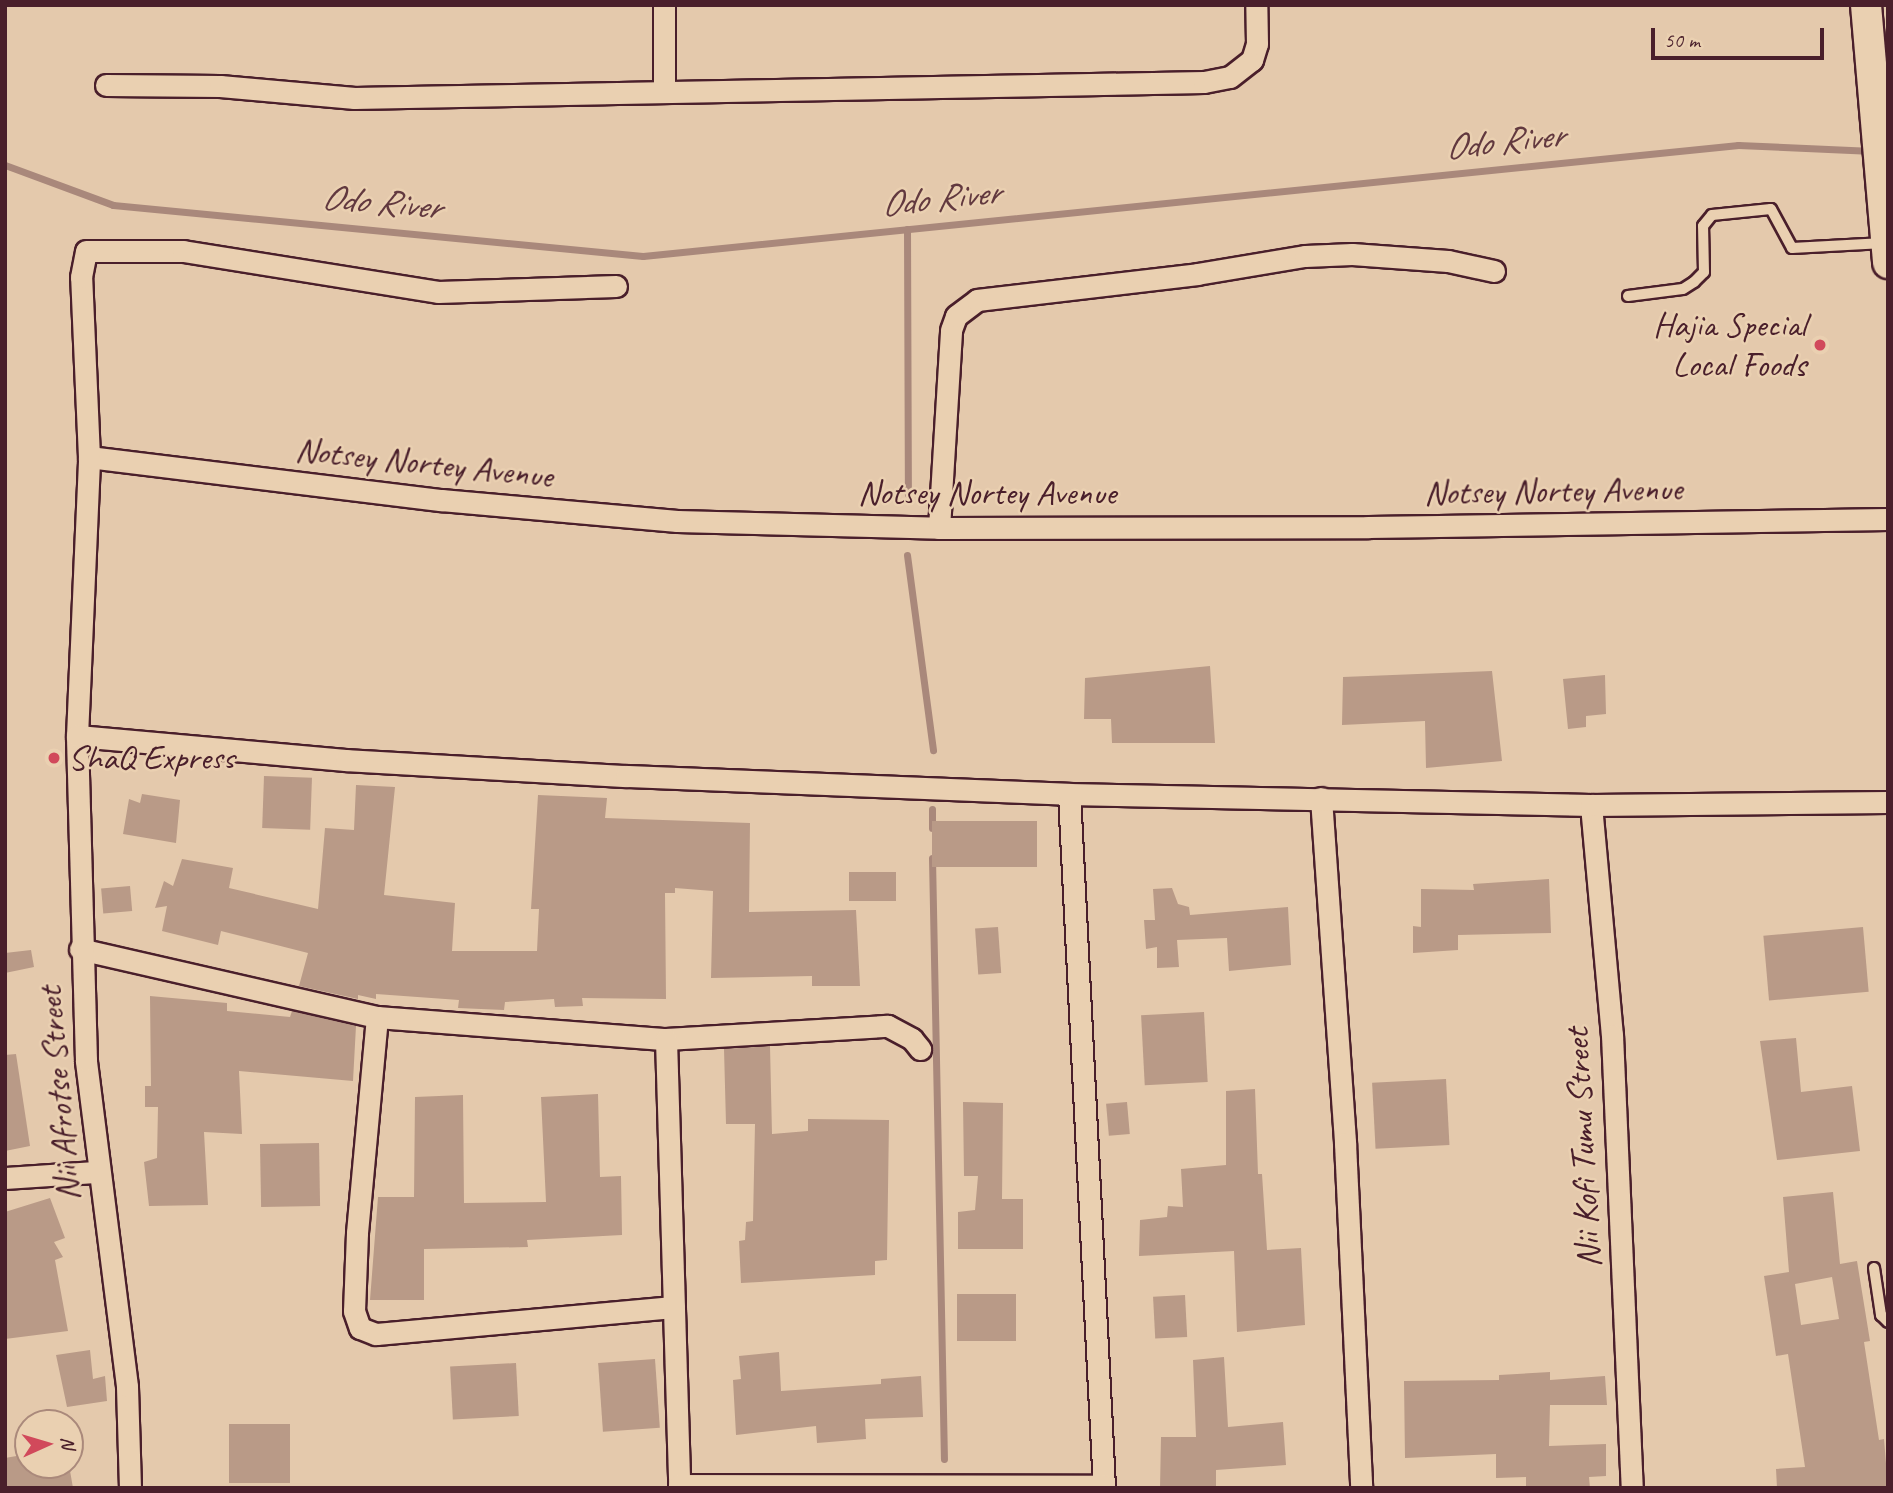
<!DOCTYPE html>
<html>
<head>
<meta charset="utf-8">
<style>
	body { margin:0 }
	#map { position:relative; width:1893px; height:1493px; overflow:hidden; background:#e4c9ac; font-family:Caveat,sans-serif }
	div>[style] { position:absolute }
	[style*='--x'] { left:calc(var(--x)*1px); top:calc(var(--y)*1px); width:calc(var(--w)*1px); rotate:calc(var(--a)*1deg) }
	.stream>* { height:7px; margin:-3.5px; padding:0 3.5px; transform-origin:3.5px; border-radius:3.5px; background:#a9887b }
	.building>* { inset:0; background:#b99a87; transform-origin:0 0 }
	.roads { filter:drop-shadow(2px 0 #4a1f2b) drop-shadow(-2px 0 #4a1f2b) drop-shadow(0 2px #4a1f2b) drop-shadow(0 -2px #4a1f2b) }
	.lane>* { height:10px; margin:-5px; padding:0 5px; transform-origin:5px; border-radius:5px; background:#ead0b1 }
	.street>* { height:21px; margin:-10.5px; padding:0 10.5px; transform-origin:10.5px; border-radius:10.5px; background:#ead0b1 }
	.secondary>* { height:30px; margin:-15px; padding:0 15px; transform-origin:15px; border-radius:15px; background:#ead0b1 }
	.dots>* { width:19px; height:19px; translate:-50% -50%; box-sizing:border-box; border:4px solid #ead0b1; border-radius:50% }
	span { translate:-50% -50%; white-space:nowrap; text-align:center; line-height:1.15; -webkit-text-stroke:5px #ead0b1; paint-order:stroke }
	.poi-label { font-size:35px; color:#4a1f2b }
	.right { translate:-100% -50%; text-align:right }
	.left { translate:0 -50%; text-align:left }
	.street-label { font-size:35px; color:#4a1f2b }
	.water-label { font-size:37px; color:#62393f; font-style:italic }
	.frame { position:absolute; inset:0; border:7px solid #4a1f2b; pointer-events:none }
	.north { position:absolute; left:14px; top:1409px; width:70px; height:70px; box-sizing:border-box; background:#ead0b1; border:2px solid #aa897b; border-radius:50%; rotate:86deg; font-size:19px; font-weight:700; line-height:28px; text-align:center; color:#4a1f2b }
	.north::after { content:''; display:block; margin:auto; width:24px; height:32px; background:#d1495b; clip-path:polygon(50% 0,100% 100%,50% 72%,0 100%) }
	.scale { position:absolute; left:1651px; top:28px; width:173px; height:32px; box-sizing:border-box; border:4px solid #4a1f2b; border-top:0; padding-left:9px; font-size:21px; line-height:24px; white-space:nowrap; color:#4a1f2b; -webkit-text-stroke:5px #ead0b1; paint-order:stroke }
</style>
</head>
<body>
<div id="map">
	<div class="stream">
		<i style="--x:5;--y:165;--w:115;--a:20.3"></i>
		<i style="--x:113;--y:205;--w:532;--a:5.5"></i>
		<i style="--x:643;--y:256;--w:1101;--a:-5.79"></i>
		<i style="--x:1738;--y:145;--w:135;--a:2.5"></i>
		<i style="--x:907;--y:229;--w:265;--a:89.8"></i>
		<i style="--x:907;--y:555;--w:197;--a:82.4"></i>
		<i style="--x:932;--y:809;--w:19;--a:90"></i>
		<i style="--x:932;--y:858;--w:601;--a:88.86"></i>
	</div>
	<div class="building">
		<i style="clip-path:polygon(1210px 666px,1215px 743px,1112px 743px,1111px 719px,1084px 719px,1085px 678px)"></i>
		<i style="clip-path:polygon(1492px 671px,1502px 761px,1426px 768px,1425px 721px,1342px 725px,1343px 677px)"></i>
		<i style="clip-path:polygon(1605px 675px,1606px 714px,1586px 716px,1586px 727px,1568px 729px,1563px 679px)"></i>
		<i style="left:264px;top:776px;width:48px;height:52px;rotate:2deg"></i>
		<i style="clip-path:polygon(356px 785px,395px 787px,384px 895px,455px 903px,452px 951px,537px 951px,539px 909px,531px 909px,538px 795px,607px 798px,605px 818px,750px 823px,749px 912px,856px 910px,860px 986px,812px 986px,812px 976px,711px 978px,713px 891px,675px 888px,675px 893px,665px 893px,666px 999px,582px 998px,583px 1006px,555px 1007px,554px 999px,505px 1002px,504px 1010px,458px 1008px,459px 1000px,376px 994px,376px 999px,358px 995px,358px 999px,299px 986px,308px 953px,221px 931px,218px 945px,162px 931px,167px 906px,155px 908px,164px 881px,173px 886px,182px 859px,233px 868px,229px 888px,318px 909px,325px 828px,354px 830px)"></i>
		<i style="clip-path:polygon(142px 794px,180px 800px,176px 843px,123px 834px,129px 799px,140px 803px)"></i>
		<i style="left:932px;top:821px;width:105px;height:46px"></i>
		<i style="left:896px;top:872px;width:29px;height:47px;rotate:90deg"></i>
		<i style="clip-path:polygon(1549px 879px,1551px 933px,1458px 935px,1458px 950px,1413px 953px,1413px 926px,1421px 927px,1421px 889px,1474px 890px,1473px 884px)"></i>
		<i style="left:130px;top:886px;width:25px;height:29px;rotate:85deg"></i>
		<i style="clip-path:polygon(1172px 888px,1178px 904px,1189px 907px,1190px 915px,1288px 907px,1291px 965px,1229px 971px,1227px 938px,1177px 940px,1179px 967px,1157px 968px,1157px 947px,1146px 949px,1144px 920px,1155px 920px,1153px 889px)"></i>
		<i style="left:998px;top:927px;width:46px;height:23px;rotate:86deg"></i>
		<i style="left:1863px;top:927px;width:65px;height:100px;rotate:85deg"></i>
		<i style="clip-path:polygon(31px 950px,34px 967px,5px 973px,5px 953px)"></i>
		<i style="clip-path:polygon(150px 996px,227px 1003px,227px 1011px,290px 1017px,292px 1011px,356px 1026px,353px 1081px,239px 1071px,242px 1134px,204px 1132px,208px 1205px,149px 1206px,144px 1162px,157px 1158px,158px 1107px,145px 1107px,145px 1086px,151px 1086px)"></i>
		<i style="left:1204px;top:1012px;width:70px;height:63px;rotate:87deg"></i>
		<i style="clip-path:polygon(1796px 1038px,1801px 1092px,1852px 1086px,1860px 1151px,1777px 1160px,1760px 1041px)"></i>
		<i style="clip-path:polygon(770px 1046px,772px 1134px,808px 1131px,808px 1119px,889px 1120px,887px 1260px,875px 1261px,875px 1275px,741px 1283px,739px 1241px,745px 1240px,746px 1222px,753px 1221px,755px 1124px,726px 1124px,724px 1049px)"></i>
		<i style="clip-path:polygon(16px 1054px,30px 1146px,5px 1151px,5px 1055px)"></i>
		<i style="left:1446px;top:1079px;width:66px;height:74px;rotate:87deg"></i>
		<i style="clip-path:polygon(1255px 1089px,1258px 1174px,1262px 1174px,1267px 1250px,1301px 1248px,1305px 1325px,1237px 1332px,1234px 1251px,1139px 1256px,1140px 1220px,1167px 1217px,1168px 1206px,1183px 1207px,1181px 1169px,1226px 1165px,1226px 1091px)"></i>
		<i style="clip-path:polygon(598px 1094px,600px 1177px,621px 1176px,622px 1235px,527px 1240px,528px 1247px,424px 1249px,424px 1300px,370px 1300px,378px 1197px,414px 1197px,415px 1097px,463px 1095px,464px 1203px,546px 1202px,541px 1097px)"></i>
		<i style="clip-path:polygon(963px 1102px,1003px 1103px,1002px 1199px,1023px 1199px,1023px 1249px,958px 1249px,958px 1212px,975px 1210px,978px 1176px,964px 1176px)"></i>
		<i style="left:1127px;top:1102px;width:32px;height:21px;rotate:85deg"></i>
		<i style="left:319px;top:1143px;width:63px;height:59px;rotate:89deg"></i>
		<i style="clip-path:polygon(evenodd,1833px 1192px,1840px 1264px,1857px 1261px,1870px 1341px,1864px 1342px,1879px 1440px,1884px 1439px,1888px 1488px,1777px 1488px,1776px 1469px,1805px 1467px,1788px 1354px,1776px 1356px,1764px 1276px,1789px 1272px,1783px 1197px,1833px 1192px,1832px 1277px,1839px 1319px,1801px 1325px,1795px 1284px,1832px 1277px)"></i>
		<i style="clip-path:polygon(50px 1198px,65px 1238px,54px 1242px,63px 1257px,55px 1260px,68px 1331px,5px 1339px,5px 1212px)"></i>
		<i style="left:1016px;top:1294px;width:47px;height:59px;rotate:90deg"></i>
		<i style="left:1185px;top:1295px;width:42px;height:32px;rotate:87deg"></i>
		<i style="clip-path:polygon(90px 1350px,93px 1379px,105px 1376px,107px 1401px,67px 1407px,56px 1355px)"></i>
		<i style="clip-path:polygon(779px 1352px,781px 1391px,881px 1384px,881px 1379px,921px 1376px,923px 1417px,865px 1419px,866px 1439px,817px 1443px,816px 1426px,736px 1435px,733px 1380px,741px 1379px,739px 1356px)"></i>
		<i style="clip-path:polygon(1224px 1357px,1228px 1427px,1283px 1422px,1286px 1465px,1216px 1470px,1216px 1488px,1160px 1488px,1161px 1437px,1196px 1437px,1193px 1360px)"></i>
		<i style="left:655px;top:1359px;width:69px;height:57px;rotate:86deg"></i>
		<i style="left:516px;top:1363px;width:53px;height:66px;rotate:87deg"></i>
		<i style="clip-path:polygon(1550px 1372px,1550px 1380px,1605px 1376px,1607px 1405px,1550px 1405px,1549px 1446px,1606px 1444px,1606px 1476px,1589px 1477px,1590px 1488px,1526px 1488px,1526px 1477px,1496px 1478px,1496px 1454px,1405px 1458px,1404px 1381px,1499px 1380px,1499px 1375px)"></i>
		<i style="left:229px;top:1424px;width:61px;height:59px"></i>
		<i style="clip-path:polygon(28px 1454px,28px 1465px,69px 1465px,73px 1488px,5px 1488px,5px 1458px)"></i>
	</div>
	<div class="roads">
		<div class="lane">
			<i style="--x:1628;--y:296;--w:55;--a:-7.3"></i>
			<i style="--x:1683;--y:289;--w:13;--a:-32"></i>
			<i style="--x:1694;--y:282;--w:14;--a:-45"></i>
			<i style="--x:1704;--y:272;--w:46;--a:-91.2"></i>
			<i style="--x:1703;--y:226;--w:14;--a:-51"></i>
			<i style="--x:1712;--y:215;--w:59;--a:-5.8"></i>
			<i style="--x:1771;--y:209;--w:44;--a:61.7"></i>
			<i style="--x:1792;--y:248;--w:92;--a:-3.1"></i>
			<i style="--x:1874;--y:1268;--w:48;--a:81.5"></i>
			<i style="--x:1881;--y:1315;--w:10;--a:45"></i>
		</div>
		<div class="street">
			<i style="--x:664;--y:5;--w:85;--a:90"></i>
			<i style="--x:106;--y:85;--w:114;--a:0.5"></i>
			<i style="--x:220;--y:86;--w:135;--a:5.1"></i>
			<i style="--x:354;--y:98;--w:850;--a:-1.08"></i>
			<i style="--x:1204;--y:82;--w:26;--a:-11"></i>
			<i style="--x:1230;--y:77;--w:28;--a:-38"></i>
			<i style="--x:1252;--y:60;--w:17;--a:-73"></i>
			<i style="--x:1257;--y:44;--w:39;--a:-91"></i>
			<i style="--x:89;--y:457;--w:355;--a:7"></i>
			<i style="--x:441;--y:500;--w:237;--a:5.1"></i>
			<i style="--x:677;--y:521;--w:262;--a:1.5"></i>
			<i style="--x:939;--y:528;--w:429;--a:-0.1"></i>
			<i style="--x:1368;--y:527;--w:520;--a:-0.88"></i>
			<i style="--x:939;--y:528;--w:198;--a:-86.5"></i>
			<i style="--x:951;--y:330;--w:15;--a:-70"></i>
			<i style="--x:956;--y:316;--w:26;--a:-37"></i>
			<i style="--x:977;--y:300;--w:222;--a:-6.7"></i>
			<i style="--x:1197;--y:274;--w:109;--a:-9.5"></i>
			<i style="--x:1305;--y:256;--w:47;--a:-2.4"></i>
			<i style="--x:1352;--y:254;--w:96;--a:4.2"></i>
			<i style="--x:1448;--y:261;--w:47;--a:12.3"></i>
			<i style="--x:77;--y:736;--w:279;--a:-87.5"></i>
			<i style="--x:89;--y:457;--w:180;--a:-92.5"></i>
			<i style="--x:81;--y:277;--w:26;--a:-79"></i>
			<i style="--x:86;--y:251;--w:97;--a:0"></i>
			<i style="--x:183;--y:251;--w:258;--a:9.1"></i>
			<i style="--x:438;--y:292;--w:178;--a:-1.9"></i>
			<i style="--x:1069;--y:794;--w:695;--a:87.11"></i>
			<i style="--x:1321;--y:798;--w:346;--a:86"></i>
			<i style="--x:1345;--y:1143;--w:345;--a:87.3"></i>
			<i style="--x:1591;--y:805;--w:231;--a:84.8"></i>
			<i style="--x:1612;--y:1035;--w:453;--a:87.5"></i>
			<i style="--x:80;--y:949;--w:305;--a:12.9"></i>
			<i style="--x:377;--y:1017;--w:290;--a:4.4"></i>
			<i style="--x:666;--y:1039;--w:222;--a:-3.4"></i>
			<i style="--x:888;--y:1026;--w:27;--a:28"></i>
			<i style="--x:912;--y:1039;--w:13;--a:51"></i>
			<i style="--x:377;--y:1017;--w:217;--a:95.3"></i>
			<i style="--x:357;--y:1233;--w:78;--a:92.2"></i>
			<i style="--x:354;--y:1311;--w:18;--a:71"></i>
			<i style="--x:360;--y:1328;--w:17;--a:21"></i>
			<i style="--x:376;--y:1334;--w:299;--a:-5.2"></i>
			<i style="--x:666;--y:1039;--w:449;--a:88.3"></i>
			<i style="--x:5;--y:1178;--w:91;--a:-3.8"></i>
			<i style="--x:679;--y:1485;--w:425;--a:0.1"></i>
			<i style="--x:130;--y:1488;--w:102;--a:-91.7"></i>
			<i style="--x:127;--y:1386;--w:329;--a:-97.2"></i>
			<i style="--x:86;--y:1060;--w:324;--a:-91.6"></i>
			<i style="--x:77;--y:736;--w:270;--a:5.1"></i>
			<i style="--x:346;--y:760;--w:280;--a:3.3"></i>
			<i style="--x:626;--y:776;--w:443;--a:2.3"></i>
			<i style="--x:1069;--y:794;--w:522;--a:1.21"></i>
			<i style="--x:1591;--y:805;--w:297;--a:-0.6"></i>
		</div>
		<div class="secondary">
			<i style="--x:1866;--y:5;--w:259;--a:85.1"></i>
		</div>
	</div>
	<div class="dots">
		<i style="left:1820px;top:345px;background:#d1495b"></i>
		<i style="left:54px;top:758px;background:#d1495b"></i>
	</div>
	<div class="poi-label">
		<span class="right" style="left:1806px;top:345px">Hajia Special<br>Local Foods</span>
		<span class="left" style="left:68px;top:758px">ShaQ Express</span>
	</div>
	<div class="street-label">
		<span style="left:424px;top:463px;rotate:6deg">Notsey Nortey Avenue</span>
		<span style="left:1553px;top:491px;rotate:-1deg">Notsey Nortey Avenue</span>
		<span style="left:987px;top:493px">Notsey Nortey Avenue</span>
		<span style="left:59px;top:1094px;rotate:-95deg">Nii Afrotse Street</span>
		<span style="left:1583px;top:1148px;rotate:-93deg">Nii Kofi Tumu Street</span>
	</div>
	<div class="water-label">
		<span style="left:1504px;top:141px;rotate:-6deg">Odo River</span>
		<span style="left:940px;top:198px;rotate:-6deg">Odo River</span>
		<span style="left:381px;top:202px;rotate:5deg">Odo River</span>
	</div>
	<div class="frame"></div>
	<div class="north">N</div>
	<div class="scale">50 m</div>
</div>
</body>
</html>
